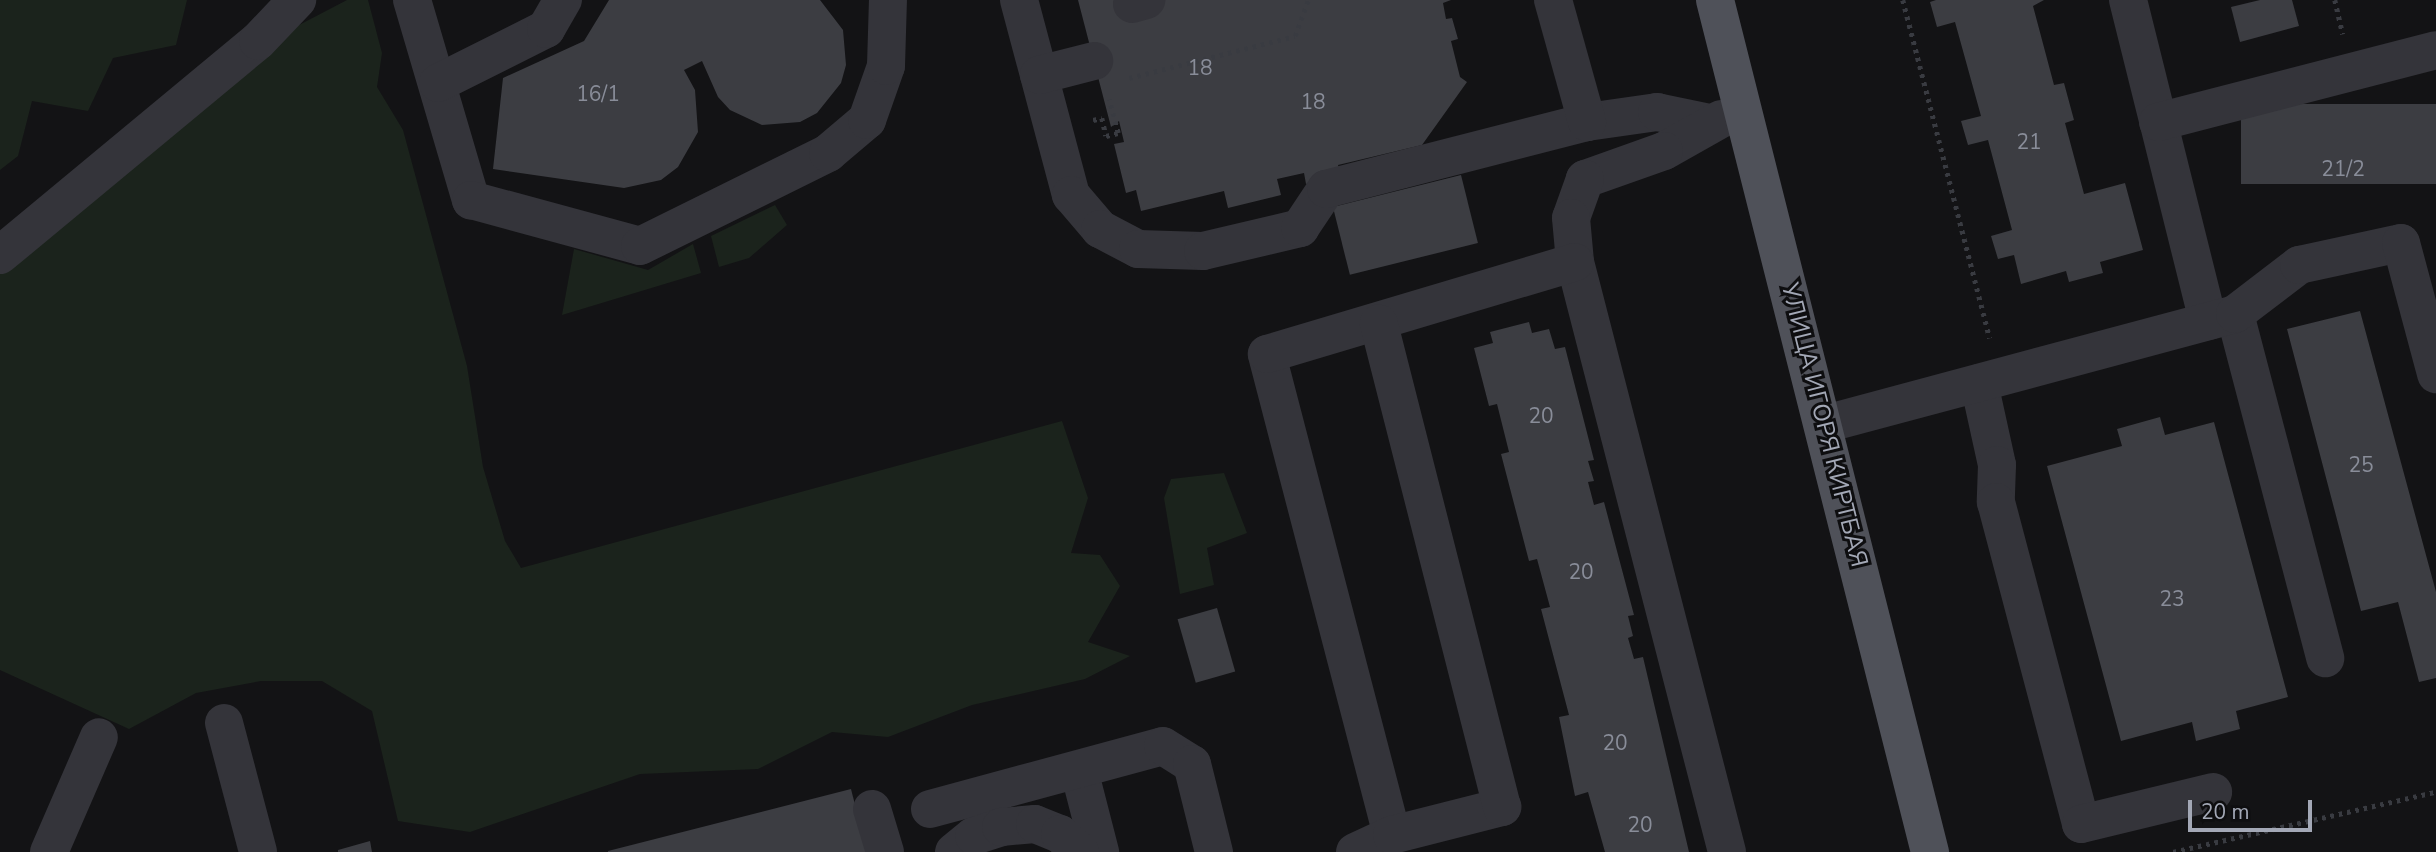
<!DOCTYPE html>
<html>
<head>
<meta charset="utf-8">
<style>
	body { margin:0 }
	#map { position:relative; width:2436px; height:852px; overflow:hidden; background:#131315; font-family:"Nunito Sans",sans-serif }
	div>[style] { position:absolute }
	[style*='--x'] { left:calc(var(--x)*1px); top:calc(var(--y)*1px); width:calc(var(--w)*1px); rotate:calc(var(--a)*1deg) }
	.green>* { inset:0; background:#1b231c }
	.building>* { inset:0; background:#3c3d42; transform-origin:0 0 }
	.path>* { height:4.5px; margin-top:-2.25px; transform-origin:0; background:repeating-linear-gradient(90deg,#393b41 0 3.5px,transparent 0 8.5px) }
	.minor>* { height:38px; margin:-19px; padding:0 19px; transform-origin:19px; border-radius:19px; background:#34343a }
	.major>* { height:38px; margin:-19px; padding:0 19px; transform-origin:19px; border-radius:19px; background:#4f5159 }
	span { translate:-50% -50%; white-space:nowrap; text-align:center; line-height:1.15; -webkit-text-stroke:6px #0e0e10; paint-order:stroke }
	.number-label { font-size:21px; color:#898d99 }
	.number-label span { -webkit-text-stroke-width:0 }
	.street-label { font-size:24px; color:#a3a8b6 }
	.scale { position:absolute; left:2188px; top:800px; width:124px; height:32px; box-sizing:border-box; border:4px solid #a3a8b6; border-top:0; padding-left:9px; font-size:21px; line-height:24px; white-space:nowrap; color:#a3a8b6; -webkit-text-stroke:5px #0e0e10; paint-order:stroke }
</style>
</head>
<body>
<div id="map">
	<div class="green">
		<i style="clip-path:polygon(0 0,187px 0,176px 45px,113px 58px,88px 111px,32px 101px,18px 156px,0 170px)"></i>
		<i style="clip-path:polygon(347px 0,368px 0,382px 53px,377px 87px,403px 130px,467px 366px,483px 467px,505px 541px,521px 568px,1062px 421px,1088px 498px,1071px 553px,1100px 555px,1120px 586px,1088px 642px,1130px 656px,1085px 679px,972px 705px,888px 737px,832px 732px,758px 769px,640px 774px,470px 832px,398px 821px,372px 711px,322px 681px,261px 681px,196px 693px,129px 729px,0 670px,0 267px,257px 47px)"></i>
		<i style="clip-path:polygon(775px 205px,787px 225px,749px 258px,719px 267px,711px 236px)"></i>
		<i style="clip-path:polygon(693px 244px,701px 273px,562px 315px,574px 249px,648px 270px)"></i>
		<i style="clip-path:polygon(1224px 473px,1247px 533px,1207px 548px,1214px 585px,1180px 594px,1164px 498px,1171px 479px)"></i>
	</div>
	<div class="building">
		<i style="clip-path:polygon(609px 0,820px 0,843px 30px,846px 65px,841px 83px,817px 113px,800px 122px,762px 125px,730px 110px,718px 97px,702px 61px,684px 70px,695px 90px,698px 132px,678px 167px,661px 180px,624px 188px,493px 169px,503px 78px,584px 41px)"></i>
		<i style="clip-path:polygon(1078px 0,1451px 0,1443px 3px,1446px 19px,1452px 18px,1458px 39px,1451px 41px,1460px 77px,1467px 82px,1422px 145px,1338px 165px,1341px 175px,1306px 184px,1304px 173px,1277px 179px,1281px 195px,1228px 208px,1224px 191px,1141px 211px,1136px 190px,1126px 193px,1114px 144px,1124px 142px,1119px 121px,1111px 127px)"></i>
		<i style="clip-path:polygon(1936px 0,2044px 0,2033px 6px,2054px 85px,2064px 83px,2074px 120px,2065px 123px,2084px 194px,2125px 183px,2143px 250px,2100px 262px,2103px 273px,2069px 282px,2066px 271px,2021px 284px,2014px 255px,1998px 259px,1991px 236px,2012px 230px,1988px 140px,1968px 145px,1961px 121px,1981px 116px,1955px 22px,1937px 27px,1930px 2px)"></i>
		<i style="clip-path:polygon(2260px 0,2292px 0,2299px 26px,2240px 42px,2231px 7px)"></i>
		<i style="left:2436px;top:104px;width:80px;height:195px;rotate:90deg"></i>
		<i style="left:1461px;top:175px;width:70px;height:132px;rotate:76deg"></i>
		<i style="clip-path:polygon(2360px 311px,2436px 592px,2436px 678px,2419px 682px,2398px 602px,2361px 611px,2287px 329px)"></i>
		<i style="clip-path:polygon(1529px 322px,1532px 333px,1549px 329px,1555px 349px,1565px 347px,1594px 460px,1588px 461px,1594px 481px,1588px 482px,1594px 505px,1604px 502px,1634px 615px,1628px 616px,1633px 636px,1628px 638px,1634px 659px,1643px 657px,1689px 852px,1605px 852px,1588px 792px,1575px 796px,1559px 717px,1569px 715px,1541px 609px,1550px 607px,1537px 559px,1529px 561px,1501px 454px,1509px 452px,1497px 404px,1489px 406px,1474px 348px,1493px 343px,1490px 332px)"></i>
		<i style="clip-path:polygon(2160px 417px,2165px 435px,2214px 422px,2288px 697px,2236px 711px,2240px 729px,2196px 741px,2192px 722px,2121px 741px,2047px 466px,2122px 446px,2117px 429px)"></i>
		<i style="left:1217px;top:608px;width:66px;height:41px;rotate:74deg"></i>
		<i style="clip-path:polygon(851px 789px,867px 852px,608px 852px,608px 851px)"></i>
		<i style="clip-path:polygon(370px 841px,372px 852px,338px 852px,338px 850px)"></i>
	</div>
	<div class="path">
		<i style="--x:1903;--y:0;--w:349;--a:75.6"></i>
		<i style="--x:2335;--y:0;--w:35;--a:77"></i>
		<i style="--x:1129;--y:78;--w:171;--a:-14.2"></i>
		<i style="--x:1295;--y:36;--w:38;--a:-70"></i>
		<i style="--x:1093;--y:120;--w:9;--a:-13"></i>
		<i style="--x:1102;--y:118;--w:18;--a:77"></i>
		<i style="--x:1106;--y:136;--w:12;--a:-14"></i>
		<i style="--x:1118;--y:133;--w:35;--a:-105"></i>
		<i style="--x:2173;--y:852;--w:270;--a:-12.9"></i>
	</div>
	<div class="minor">
		<i style="--x:412;--y:0;--w:209;--a:73.6"></i>
		<i style="--x:471;--y:200;--w:175;--a:15.2"></i>
		<i style="--x:640;--y:246;--w:210;--a:-26.3"></i>
		<i style="--x:828;--y:153;--w:51;--a:-40.2"></i>
		<i style="--x:867;--y:120;--w:57;--a:-70.6"></i>
		<i style="--x:886;--y:66;--w:66;--a:-88.3"></i>
		<i style="--x:1019;--y:0;--w:202;--a:75.1"></i>
		<i style="--x:1071;--y:195;--w:45;--a:49.5"></i>
		<i style="--x:1100;--y:229;--w:43;--a:27.8"></i>
		<i style="--x:1138;--y:249;--w:65;--a:1.8"></i>
		<i style="--x:1203;--y:251;--w:100;--a:-13.3"></i>
		<i style="--x:1300;--y:228;--w:47;--a:-56.3"></i>
		<i style="--x:1326;--y:189;--w:269;--a:-14.4"></i>
		<i style="--x:1587;--y:122;--w:71;--a:-8.1"></i>
		<i style="--x:1657;--y:112;--w:53;--a:11.9"></i>
		<i style="--x:1553;--y:0;--w:127;--a:74.4"></i>
		<i style="--x:2128;--y:0;--w:331;--a:76"></i>
		<i style="--x:1132;--y:4;--w:15;--a:-16"></i>
		<i style="--x:1039;--y:75;--w:57;--a:-14.3"></i>
		<i style="--x:438;--y:83;--w:121;--a:-26.6"></i>
		<i style="--x:546;--y:29;--w:34;--a:-60"></i>
		<i style="--x:1721;--y:119;--w:65;--a:150.7"></i>
		<i style="--x:1664;--y:151;--w:84;--a:160.5"></i>
		<i style="--x:1585;--y:179;--w:41;--a:109.7"></i>
		<i style="--x:1571;--y:218;--w:44;--a:84.8"></i>
		<i style="--x:1575;--y:262;--w:609;--a:75.55"></i>
		<i style="--x:2158;--y:122;--w:287;--a:-14.5"></i>
		<i style="--x:0;--y:255;--w:335;--a:-39.7"></i>
		<i style="--x:258;--y:41;--w:57;--a:-46.4"></i>
		<i style="--x:2235;--y:314;--w:356;--a:75.3"></i>
		<i style="--x:1979;--y:383;--w:84;--a:77.6"></i>
		<i style="--x:1997;--y:465;--w:37;--a:92"></i>
		<i style="--x:1996;--y:502;--w:333;--a:75.2"></i>
		<i style="--x:2081;--y:824;--w:136;--a:-13.6"></i>
		<i style="--x:1825;--y:424;--w:424;--a:-15"></i>
		<i style="--x:2235;--y:314;--w:81;--a:-37.4"></i>
		<i style="--x:2299;--y:265;--w:104;--a:-12.2"></i>
		<i style="--x:2401;--y:243;--w:136;--a:75"></i>
		<i style="--x:224;--y:723;--w:133;--a:75.2"></i>
		<i style="--x:1079;--y:770;--w:85;--a:75.6"></i>
		<i style="--x:872;--y:809;--w:45;--a:73.2"></i>
		<i style="--x:930;--y:809;--w:241;--a:-15.1"></i>
		<i style="--x:1163;--y:746;--w:34;--a:32"></i>
		<i style="--x:1192;--y:764;--w:91;--a:76"></i>
		<i style="--x:1392;--y:835;--w:497;--a:-104.6"></i>
		<i style="--x:1267;--y:354;--w:321;--a:-16.6"></i>
		<i style="--x:49;--y:852;--w:125;--a:-66.5"></i>
		<i style="--x:954;--y:852;--w:26;--a:-39"></i>
		<i style="--x:974;--y:836;--w:28;--a:-18"></i>
		<i style="--x:1001;--y:827;--w:34;--a:-5"></i>
		<i style="--x:1035;--y:824;--w:27;--a:22"></i>
		<i style="--x:1060;--y:834;--w:27;--a:42"></i>
		<i style="--x:1355;--y:852;--w:41;--a:-24.7"></i>
		<i style="--x:1392;--y:835;--w:114;--a:-14.3"></i>
		<i style="--x:1502;--y:807;--w:499;--a:-104.3"></i>
	</div>
	<div class="major">
		<i style="--x:1715;--y:0;--w:879;--a:75.84"></i>
	</div>
	<div class="number-label">
		<span style="left:1200px;top:68px">18</span>
		<span style="left:598px;top:94px">16/1</span>
		<span style="left:1313px;top:102px">18</span>
		<span style="left:2029px;top:142px">21</span>
		<span style="left:2343px;top:169px">21/2</span>
		<span style="left:1541px;top:416px">20</span>
		<span style="left:2361px;top:465px">25</span>
		<span style="left:1581px;top:572px">20</span>
		<span style="left:2172px;top:599px">23</span>
		<span style="left:1615px;top:743px">20</span>
		<span style="left:1640px;top:825px">20</span>
	</div>
	<div class="street-label">
		<span style="left:1824px;top:425px;rotate:76deg">УЛИЦА ИГОРЯ КИРТБАЯ</span>
	</div>
	<div class="scale">20 m</div>
</div>
</body>
</html>
